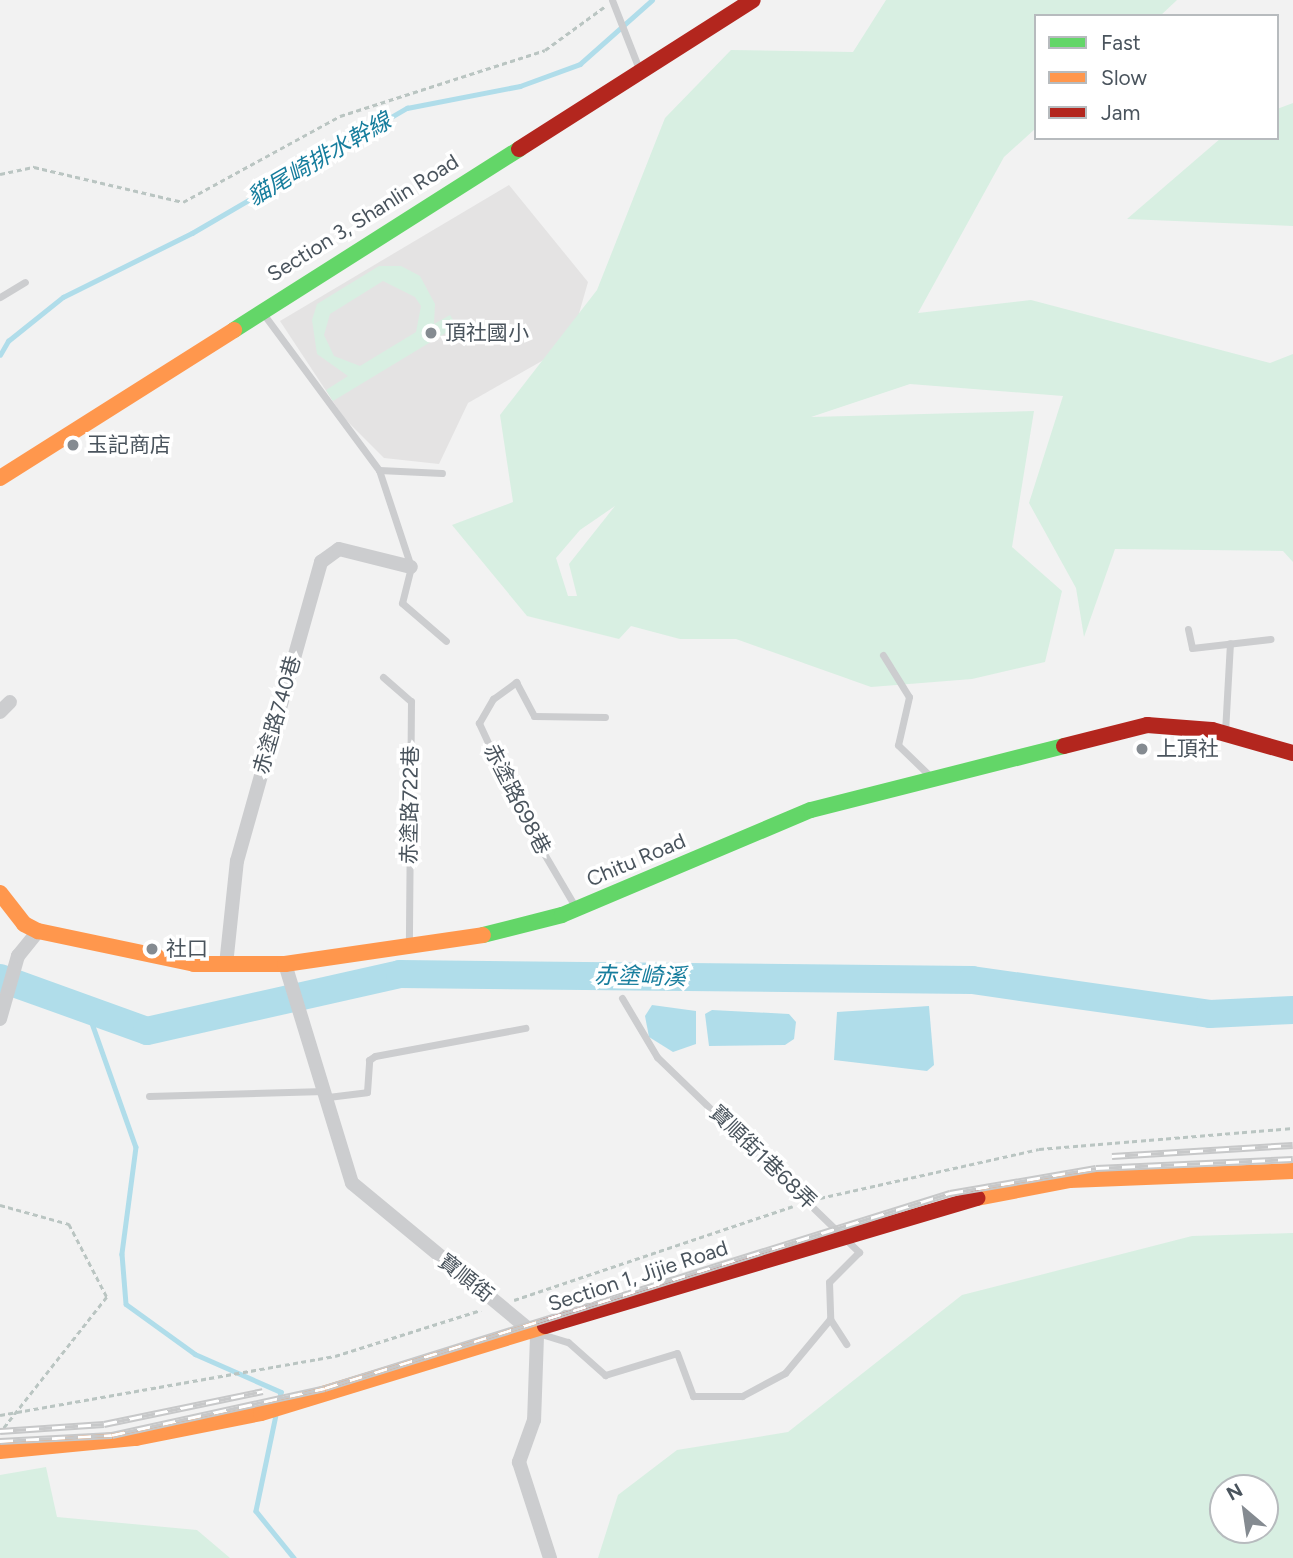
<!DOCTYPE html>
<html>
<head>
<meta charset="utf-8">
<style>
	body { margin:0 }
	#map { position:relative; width:1293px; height:1558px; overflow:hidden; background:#f2f2f2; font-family:Figtree,"Noto Sans TC",sans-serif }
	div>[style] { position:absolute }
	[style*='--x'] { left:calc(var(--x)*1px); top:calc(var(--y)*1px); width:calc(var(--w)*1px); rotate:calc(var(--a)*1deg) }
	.education>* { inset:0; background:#e4e3e3 }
	.green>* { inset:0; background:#d8efe2 }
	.water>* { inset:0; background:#b0ddea }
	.stream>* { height:4.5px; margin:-2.25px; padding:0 2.25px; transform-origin:2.25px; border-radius:2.25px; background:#b0ddea }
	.river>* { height:28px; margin:-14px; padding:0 14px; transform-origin:14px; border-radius:14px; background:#b0ddea }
	.path>* { height:2.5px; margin-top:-1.25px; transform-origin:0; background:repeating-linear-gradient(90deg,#bac5c2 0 5px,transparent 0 8.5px) }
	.lane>* { height:7px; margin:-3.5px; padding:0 3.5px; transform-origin:3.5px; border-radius:3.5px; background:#cccdcf }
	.street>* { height:14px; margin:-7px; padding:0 7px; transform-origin:7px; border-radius:7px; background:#cccdcf }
	.fast>* { height:16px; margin:-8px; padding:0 8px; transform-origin:8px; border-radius:8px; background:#63d668 }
	.slow>* { height:16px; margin:-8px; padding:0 8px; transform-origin:8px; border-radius:8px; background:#ff974d }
	.jam>* { height:16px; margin:-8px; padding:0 8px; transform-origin:8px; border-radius:8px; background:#b3261e }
	.rail>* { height:7px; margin-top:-3.5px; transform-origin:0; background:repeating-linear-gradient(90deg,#fff 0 13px,#c7c8c9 0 26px); box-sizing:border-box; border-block:2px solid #c7c8c9 }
	.dots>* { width:19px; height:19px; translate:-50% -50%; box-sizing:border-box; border:4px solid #fff; border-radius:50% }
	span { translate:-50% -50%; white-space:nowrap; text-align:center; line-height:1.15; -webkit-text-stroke:7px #fff; paint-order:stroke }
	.street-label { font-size:21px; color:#4a545d }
	.poi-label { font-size:21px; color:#4a545d }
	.left { translate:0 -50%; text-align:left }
	.water-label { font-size:23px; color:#167d9d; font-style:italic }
	.legend { position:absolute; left:1034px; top:14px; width:245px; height:126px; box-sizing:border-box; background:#fff; border:2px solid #b7bbbe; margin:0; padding:9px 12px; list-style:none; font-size:21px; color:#4a545d }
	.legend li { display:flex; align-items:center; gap:14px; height:35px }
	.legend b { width:35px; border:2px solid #b7bbbe }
	.north { position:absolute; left:1209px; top:1474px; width:70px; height:70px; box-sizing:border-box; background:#fff; border:2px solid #b7bbbe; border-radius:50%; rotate:331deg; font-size:19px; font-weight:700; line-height:28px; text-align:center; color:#4a545d }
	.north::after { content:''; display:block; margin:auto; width:24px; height:32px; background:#858b91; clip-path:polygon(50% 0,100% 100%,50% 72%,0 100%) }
</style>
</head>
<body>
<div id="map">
	<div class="education">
		<i style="clip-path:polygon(509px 185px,588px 282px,570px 345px,468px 403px,439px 464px,384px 458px,344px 418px,280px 321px)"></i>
	</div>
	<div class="green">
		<i style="clip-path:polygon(evenodd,886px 0,1177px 0,1160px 16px,1036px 16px,1036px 128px,1004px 157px,918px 313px,1031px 300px,1270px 363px,1293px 354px,1293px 562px,1283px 551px,1115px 549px,1084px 637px,1076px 588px,1029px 503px,1063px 396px,910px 384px,811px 417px,1034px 411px,1012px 547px,1062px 591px,1045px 662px,972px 679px,871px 687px,736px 639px,680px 639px,631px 626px,619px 639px,527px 616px,452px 525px,513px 502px,500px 415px,597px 290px,665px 118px,731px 50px,853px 52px,886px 0,615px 506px,569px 564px,577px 596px,568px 596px,556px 558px,580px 530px,615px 506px)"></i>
		<i style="clip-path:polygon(1293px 103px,1293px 226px,1127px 219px,1221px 138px,1277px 138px,1277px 109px)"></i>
		<i style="clip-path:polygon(evenodd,379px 266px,401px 266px,420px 276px,435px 304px,434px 324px,450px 315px,457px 326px,333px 401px,326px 390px,348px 376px,317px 354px,312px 320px,317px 304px,379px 266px,383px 281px,415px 297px,421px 306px,416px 332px,360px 366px,334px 356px,324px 335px,330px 314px,383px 281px)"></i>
		<i style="clip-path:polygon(evenodd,1293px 1233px,1293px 1558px,598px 1558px,618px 1495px,677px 1450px,788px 1432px,962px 1295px,1192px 1236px,1293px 1233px,1223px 1488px,1265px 1488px,1265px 1530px,1223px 1530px,1223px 1488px)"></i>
		<i style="clip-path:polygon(46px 1467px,57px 1517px,197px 1530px,230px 1558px,0 1558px,0 1475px)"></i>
	</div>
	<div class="water">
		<i style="clip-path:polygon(652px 1005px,696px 1011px,696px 1044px,673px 1052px,649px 1037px,645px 1016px)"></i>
		<i style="clip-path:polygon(929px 1006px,934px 1065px,927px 1071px,834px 1060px,837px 1012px)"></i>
		<i style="clip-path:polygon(712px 1010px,789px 1014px,796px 1022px,794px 1039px,785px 1045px,709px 1046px,705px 1014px)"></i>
	</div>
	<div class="stream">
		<i style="--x:0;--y:355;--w:16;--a:-60"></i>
		<i style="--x:8;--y:341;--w:70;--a:-38.7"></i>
		<i style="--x:63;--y:297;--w:144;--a:-26.4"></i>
		<i style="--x:192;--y:233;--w:249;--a:-30.2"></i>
		<i style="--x:407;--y:108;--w:115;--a:-11"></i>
		<i style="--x:520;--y:86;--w:64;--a:-20.1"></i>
		<i style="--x:580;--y:64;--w:96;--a:-41.6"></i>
		<i style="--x:87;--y:1009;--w:146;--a:70.5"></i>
		<i style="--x:136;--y:1147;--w:108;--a:97.5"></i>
		<i style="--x:122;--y:1254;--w:50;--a:85.4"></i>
		<i style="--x:126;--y:1304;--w:85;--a:35.9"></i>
		<i style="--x:195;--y:1354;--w:94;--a:23.8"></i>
		<i style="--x:281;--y:1392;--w:11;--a:100"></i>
		<i style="--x:276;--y:1415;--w:98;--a:101.8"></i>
		<i style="--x:256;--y:1511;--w:60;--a:51"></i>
	</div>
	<div class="river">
		<i style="--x:0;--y:978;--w:156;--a:19.8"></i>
		<i style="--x:147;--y:1031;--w:259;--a:-12.7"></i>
		<i style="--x:400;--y:974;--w:572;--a:0.6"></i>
		<i style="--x:972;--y:980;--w:240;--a:8.1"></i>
		<i style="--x:1210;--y:1014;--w:83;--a:-2.8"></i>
	</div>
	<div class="path">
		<i style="--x:0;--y:174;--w:35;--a:-12"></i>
		<i style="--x:34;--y:167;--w:153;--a:13.2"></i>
		<i style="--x:183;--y:202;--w:179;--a:-28.7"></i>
		<i style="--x:340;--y:116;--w:215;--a:-17.8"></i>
		<i style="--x:545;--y:50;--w:73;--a:-36.1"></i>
		<i style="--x:820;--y:1198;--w:224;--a:-12.6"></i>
		<i style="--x:1039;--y:1149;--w:255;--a:-4.7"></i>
		<i style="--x:0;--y:1205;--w:72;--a:15.4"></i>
		<i style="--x:69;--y:1224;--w:82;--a:62.5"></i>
		<i style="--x:107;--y:1297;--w:173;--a:128.2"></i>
		<i style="--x:514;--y:1300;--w:294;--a:-18.6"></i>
		<i style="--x:0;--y:1415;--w:340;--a:-10"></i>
		<i style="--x:335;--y:1356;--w:153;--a:-17.5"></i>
	</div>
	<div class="lane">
		<i style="--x:612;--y:0;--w:74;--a:68.6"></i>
		<i style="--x:0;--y:297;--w:29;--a:-31"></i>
		<i style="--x:262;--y:312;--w:197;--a:53.5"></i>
		<i style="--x:379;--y:470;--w:102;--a:71.7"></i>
		<i style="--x:411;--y:567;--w:37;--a:104"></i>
		<i style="--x:402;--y:603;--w:58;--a:40.8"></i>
		<i style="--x:379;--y:470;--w:63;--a:2.7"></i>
		<i style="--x:1188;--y:629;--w:19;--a:78"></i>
		<i style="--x:1192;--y:648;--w:79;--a:-6.6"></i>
		<i style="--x:883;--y:655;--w:49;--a:58.2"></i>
		<i style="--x:909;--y:697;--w:49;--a:102.9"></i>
		<i style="--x:898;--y:745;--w:45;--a:44.1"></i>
		<i style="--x:383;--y:677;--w:37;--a:41"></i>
		<i style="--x:411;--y:701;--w:242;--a:90.5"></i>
		<i style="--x:1225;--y:732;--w:89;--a:-86.8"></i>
		<i style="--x:576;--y:908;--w:104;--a:-120.5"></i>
		<i style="--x:523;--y:818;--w:105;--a:-114.9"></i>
		<i style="--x:479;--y:723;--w:28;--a:-60"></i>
		<i style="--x:493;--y:699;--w:29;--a:-36"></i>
		<i style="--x:516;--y:682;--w:38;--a:62"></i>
		<i style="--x:534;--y:716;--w:71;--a:0.8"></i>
		<i style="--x:622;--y:998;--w:69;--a:59.3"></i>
		<i style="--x:657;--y:1057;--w:281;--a:44"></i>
		<i style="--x:859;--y:1252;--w:42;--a:135"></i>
		<i style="--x:829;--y:1282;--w:37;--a:88"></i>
		<i style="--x:149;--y:1096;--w:175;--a:-1.6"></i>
		<i style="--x:328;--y:1097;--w:39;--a:-7"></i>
		<i style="--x:367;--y:1092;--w:32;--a:-86"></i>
		<i style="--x:369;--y:1060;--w:7;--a:-34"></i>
		<i style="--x:375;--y:1056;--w:153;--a:-10.6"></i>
		<i style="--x:830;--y:1319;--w:30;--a:57"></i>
		<i style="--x:538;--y:1333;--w:31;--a:17"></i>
		<i style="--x:568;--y:1342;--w:50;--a:41.7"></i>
		<i style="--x:605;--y:1375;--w:75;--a:-17"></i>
		<i style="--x:677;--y:1353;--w:46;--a:69.6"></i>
		<i style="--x:693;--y:1396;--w:49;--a:0"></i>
		<i style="--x:742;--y:1396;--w:49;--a:-28.1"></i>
		<i style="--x:785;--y:1373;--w:70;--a:-50.2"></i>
	</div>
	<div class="street">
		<i style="--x:0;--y:712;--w:14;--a:-45"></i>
		<i style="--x:285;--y:964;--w:229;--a:73"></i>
		<i style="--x:352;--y:1183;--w:240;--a:39.6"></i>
		<i style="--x:537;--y:1336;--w:84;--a:92"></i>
		<i style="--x:534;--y:1420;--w:45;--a:109.7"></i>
		<i style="--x:519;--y:1462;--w:101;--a:72.1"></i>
		<i style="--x:226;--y:965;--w:105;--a:-84"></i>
		<i style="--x:237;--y:861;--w:311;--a:-74.3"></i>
		<i style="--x:321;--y:562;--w:22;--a:-36"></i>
		<i style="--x:339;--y:549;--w:74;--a:14"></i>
		<i style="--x:0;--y:1019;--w:66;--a:-74.1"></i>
		<i style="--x:18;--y:956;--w:32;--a:-51"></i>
	</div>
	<div class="fast">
		<i style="--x:234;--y:330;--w:338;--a:-32.4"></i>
		<i style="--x:483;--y:935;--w:81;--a:-14.2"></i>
		<i style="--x:562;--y:915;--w:270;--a:-22.9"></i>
		<i style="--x:811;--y:810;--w:261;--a:-14.2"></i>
	</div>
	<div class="slow">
		<i style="--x:0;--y:478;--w:277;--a:-32.3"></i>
		<i style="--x:0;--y:893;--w:39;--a:52"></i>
		<i style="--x:24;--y:924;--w:16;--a:27"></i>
		<i style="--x:38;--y:931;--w:159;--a:11.9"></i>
		<i style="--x:194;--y:964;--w:91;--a:0"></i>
		<i style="--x:285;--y:964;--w:200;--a:-8.3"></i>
		<i style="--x:977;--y:1198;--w:95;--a:-11"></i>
		<i style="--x:1070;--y:1180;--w:223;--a:-2.3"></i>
		<i style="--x:0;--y:1451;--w:137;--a:-5.5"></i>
		<i style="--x:136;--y:1438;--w:127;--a:-11.3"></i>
		<i style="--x:261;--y:1413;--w:297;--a:-17"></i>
	</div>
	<div class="jam">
		<i style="--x:519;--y:149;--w:277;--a:-32.5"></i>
		<i style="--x:1064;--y:746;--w:86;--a:-14.2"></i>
		<i style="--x:1147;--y:725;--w:65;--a:4.4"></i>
		<i style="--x:1212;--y:730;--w:84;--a:15.9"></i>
		<i style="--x:545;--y:1326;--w:451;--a:-16.5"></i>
	</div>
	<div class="rail">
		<i style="--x:1112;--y:1156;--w:181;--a:-3.5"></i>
		<i style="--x:0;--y:1431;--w:104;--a:-3.9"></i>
		<i style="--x:104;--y:1424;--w:162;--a:-11.7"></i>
		<i style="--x:0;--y:1441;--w:112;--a:-3.1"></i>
		<i style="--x:112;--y:1435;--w:218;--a:-12.4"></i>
		<i style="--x:325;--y:1388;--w:655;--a:-17.33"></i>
		<i style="--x:950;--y:1193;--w:148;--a:-9.7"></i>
		<i style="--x:1096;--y:1168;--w:197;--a:-2.6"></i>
	</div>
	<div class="dots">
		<i style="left:431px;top:333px;background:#858b91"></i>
		<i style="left:73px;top:445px;background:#858b91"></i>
		<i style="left:1142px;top:749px;background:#858b91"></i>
		<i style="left:152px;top:949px;background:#858b91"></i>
	</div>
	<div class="street-label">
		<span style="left:363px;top:218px;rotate:-32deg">Section 3, Shanlin Road</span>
		<span style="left:277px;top:715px;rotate:-74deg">赤塗路740巷</span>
		<span style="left:517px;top:799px;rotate:63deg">赤塗路698巷</span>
		<span style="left:410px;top:805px;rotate:-89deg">赤塗路722巷</span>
		<span style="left:636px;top:860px;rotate:-23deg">Chitu Road</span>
		<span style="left:763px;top:1157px;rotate:44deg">寶順街1巷68弄</span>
		<span style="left:638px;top:1276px;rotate:-18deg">Section 1, Jijie Road</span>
		<span style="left:466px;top:1278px;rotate:38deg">寶順街</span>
	</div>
	<div class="poi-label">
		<span class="left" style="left:445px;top:333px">頂社國小</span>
		<span class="left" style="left:87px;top:445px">玉記商店</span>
		<span class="left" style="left:1156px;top:749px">上頂社</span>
		<span class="left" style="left:166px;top:949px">社口</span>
	</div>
	<div class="water-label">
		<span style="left:319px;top:159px;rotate:-30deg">貓尾崎排水幹線</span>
		<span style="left:640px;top:976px;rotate:1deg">赤塗崎溪</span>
	</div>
	<ul class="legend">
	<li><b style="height:9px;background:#63d668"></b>Fast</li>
	<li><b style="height:9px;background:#ff974d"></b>Slow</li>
	<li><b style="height:9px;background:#b3261e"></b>Jam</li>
	</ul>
	<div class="north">N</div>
</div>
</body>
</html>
